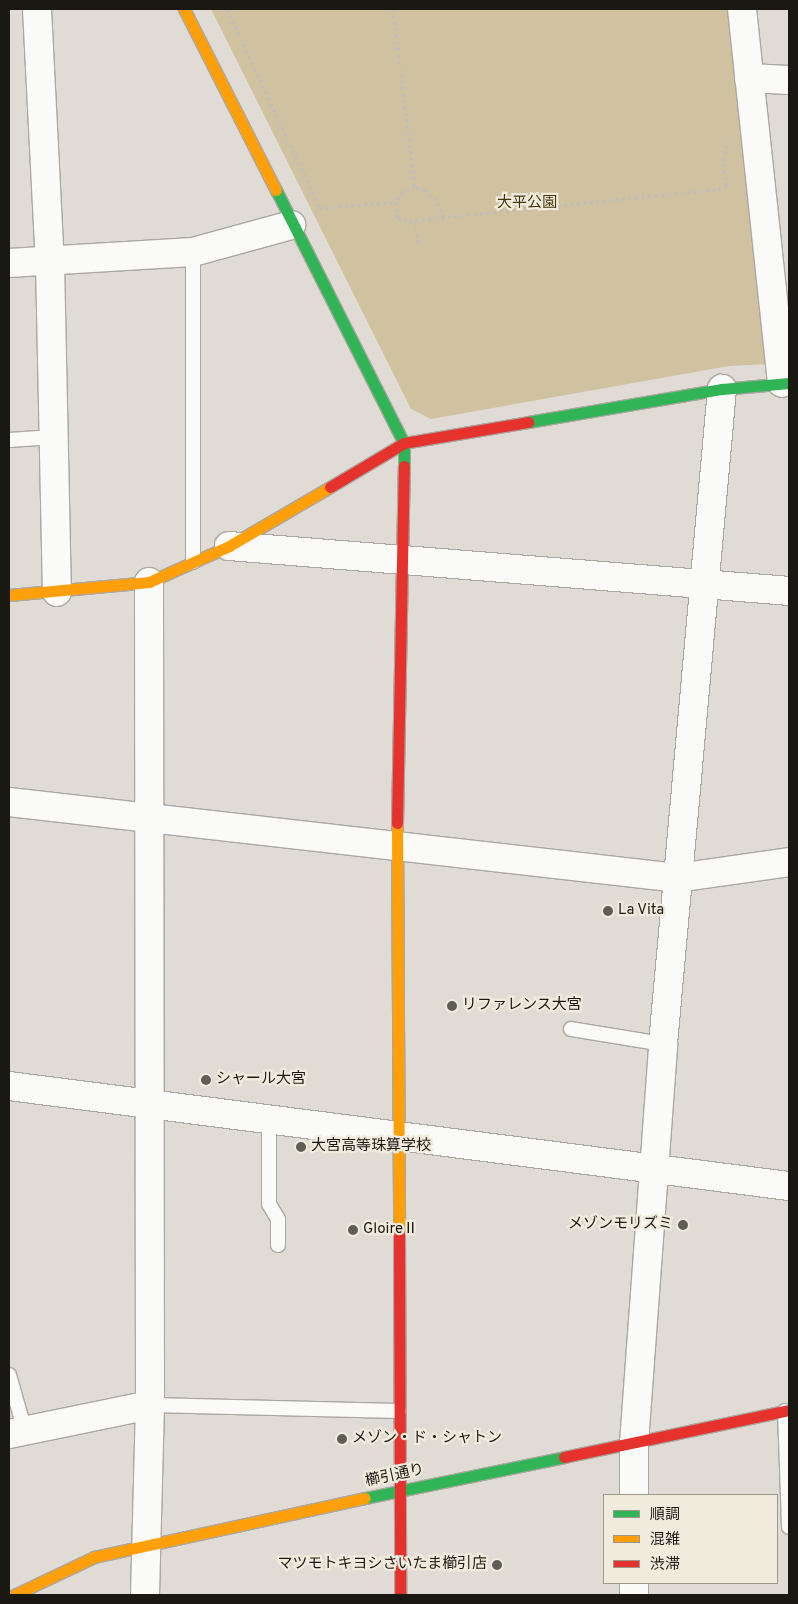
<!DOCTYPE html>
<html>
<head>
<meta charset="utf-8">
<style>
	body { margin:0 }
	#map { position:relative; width:798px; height:1604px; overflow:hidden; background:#e0dcd5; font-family:Overpass,"Noto Sans JP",sans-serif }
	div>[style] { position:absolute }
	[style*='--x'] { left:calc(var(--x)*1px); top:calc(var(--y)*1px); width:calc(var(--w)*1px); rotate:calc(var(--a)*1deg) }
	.green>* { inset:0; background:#d0c1a0 }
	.path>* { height:3px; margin-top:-1.5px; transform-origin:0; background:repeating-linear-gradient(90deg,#bebebc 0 2.5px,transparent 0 6.5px) }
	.roads { filter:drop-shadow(1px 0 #aaa7a1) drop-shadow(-1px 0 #aaa7a1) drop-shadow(0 1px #aaa7a1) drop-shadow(0 -1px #aaa7a1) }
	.lane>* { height:14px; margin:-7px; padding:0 7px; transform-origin:7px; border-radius:7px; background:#fafaf9 }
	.street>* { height:28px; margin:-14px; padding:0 14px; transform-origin:14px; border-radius:14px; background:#fafaf9 }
	.fast>* { height:11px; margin:-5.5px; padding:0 5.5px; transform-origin:5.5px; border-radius:5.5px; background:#30b455 }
	.slow>* { height:11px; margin:-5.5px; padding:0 5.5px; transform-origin:5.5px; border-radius:5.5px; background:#ff9f0a }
	.jam>* { height:11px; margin:-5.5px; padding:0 5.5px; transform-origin:5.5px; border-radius:5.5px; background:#e5322d }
	.dots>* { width:14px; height:14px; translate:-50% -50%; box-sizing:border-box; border:2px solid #f1ebdd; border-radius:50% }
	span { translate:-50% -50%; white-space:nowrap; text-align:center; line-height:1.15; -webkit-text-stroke:4.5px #f1ebdd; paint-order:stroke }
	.park-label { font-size:15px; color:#433409 }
	.poi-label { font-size:15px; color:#1a1813 }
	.left { translate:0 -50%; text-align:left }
	.right { translate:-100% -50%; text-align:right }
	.street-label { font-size:15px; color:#1a1813 }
	.frame { position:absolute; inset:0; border:10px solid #1a1813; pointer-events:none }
	.legend { position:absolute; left:603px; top:1494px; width:175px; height:90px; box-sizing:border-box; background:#f1ebdd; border:1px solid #9b978c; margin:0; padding:6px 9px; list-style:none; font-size:15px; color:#1a1813 }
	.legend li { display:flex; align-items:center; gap:10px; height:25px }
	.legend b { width:25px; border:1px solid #9b978c }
</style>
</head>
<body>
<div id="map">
	<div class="green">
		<i style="clip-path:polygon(211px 9px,735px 9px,771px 364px,729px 366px,431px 419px,411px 409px)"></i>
	</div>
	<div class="path">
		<i style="--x:227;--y:9;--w:220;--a:65"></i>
		<i style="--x:393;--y:9;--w:179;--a:83"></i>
		<i style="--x:319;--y:208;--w:77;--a:-4.5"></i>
		<i style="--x:444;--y:217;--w:19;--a:-115"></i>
		<i style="--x:436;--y:200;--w:15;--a:-138"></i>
		<i style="--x:425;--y:190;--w:10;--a:-163"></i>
		<i style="--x:415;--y:187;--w:14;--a:159"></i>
		<i style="--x:402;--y:192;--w:12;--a:121"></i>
		<i style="--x:396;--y:202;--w:17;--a:83"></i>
		<i style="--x:398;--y:219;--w:11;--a:10"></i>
		<i style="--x:409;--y:221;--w:311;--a:-5.9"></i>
		<i style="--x:718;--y:189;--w:9;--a:-18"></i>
		<i style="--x:727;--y:186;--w:19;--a:-102"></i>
		<i style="--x:723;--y:167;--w:28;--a:-80"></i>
		<i style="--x:415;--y:221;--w:25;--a:83"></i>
	</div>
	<div class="roads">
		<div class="lane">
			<i style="--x:193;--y:252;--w:310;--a:90"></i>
			<i style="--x:9;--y:440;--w:45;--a:-3.8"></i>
			<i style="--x:571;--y:1029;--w:93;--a:9.3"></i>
			<i style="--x:269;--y:1120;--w:84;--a:90"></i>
			<i style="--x:269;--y:1204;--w:17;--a:59"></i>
			<i style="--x:278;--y:1219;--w:26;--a:90"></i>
			<i style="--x:9;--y:1375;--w:58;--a:74.1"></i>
			<i style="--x:150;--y:1405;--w:249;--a:1.4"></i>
			<i style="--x:785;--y:1411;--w:116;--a:88"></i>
		</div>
		<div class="street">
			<i style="--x:37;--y:9;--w:253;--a:87.1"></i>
			<i style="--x:50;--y:262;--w:330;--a:88.8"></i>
			<i style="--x:742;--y:9;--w:376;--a:83.9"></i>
			<i style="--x:749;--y:78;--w:40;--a:2.9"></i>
			<i style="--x:9;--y:263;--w:184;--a:-3.4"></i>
			<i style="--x:193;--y:252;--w:102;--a:-15.4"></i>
			<i style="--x:229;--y:546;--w:562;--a:4.59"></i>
			<i style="--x:9;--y:802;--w:672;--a:6.49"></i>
			<i style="--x:677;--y:878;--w:113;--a:-8.1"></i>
			<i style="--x:9;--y:1086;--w:786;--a:7.31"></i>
			<i style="--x:9;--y:1434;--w:144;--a:-11.6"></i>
			<i style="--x:634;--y:1495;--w:52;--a:-90"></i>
			<i style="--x:634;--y:1443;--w:400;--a:-85.8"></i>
			<i style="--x:663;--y:1044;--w:658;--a:-84.85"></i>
			<i style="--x:634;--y:1583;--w:12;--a:90"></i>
			<i style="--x:145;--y:1595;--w:190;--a:-88.5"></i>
			<i style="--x:150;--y:1405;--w:823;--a:-90.07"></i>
		</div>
		<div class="fast">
			<i style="--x:276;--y:190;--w:284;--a:63.2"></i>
			<i style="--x:404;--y:443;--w:23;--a:90"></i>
			<i style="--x:528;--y:422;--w:197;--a:-9.7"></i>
			<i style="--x:722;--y:389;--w:67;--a:-5.1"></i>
			<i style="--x:365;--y:1498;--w:203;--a:-11.6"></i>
		</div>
		<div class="slow">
			<i style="--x:184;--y:9;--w:203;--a:63.1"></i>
			<i style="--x:9;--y:595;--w:141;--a:-5.3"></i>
			<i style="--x:149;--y:582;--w:88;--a:-24.2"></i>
			<i style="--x:229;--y:546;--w:117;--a:-30.3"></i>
			<i style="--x:397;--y:823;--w:410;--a:89.7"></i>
			<i style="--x:14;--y:1595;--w:89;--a:-25.4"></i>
			<i style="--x:94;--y:1557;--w:277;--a:-12.3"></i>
		</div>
		<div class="jam">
			<i style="--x:330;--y:487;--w:86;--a:-30.7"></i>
			<i style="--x:404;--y:443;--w:126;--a:-9.6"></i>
			<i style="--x:397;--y:823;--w:357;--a:-88.9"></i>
			<i style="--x:399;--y:1233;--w:362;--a:89.8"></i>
			<i style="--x:564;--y:1457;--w:230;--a:-11.8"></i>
		</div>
	</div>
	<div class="dots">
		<i style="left:608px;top:911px;background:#5f5d57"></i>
		<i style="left:452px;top:1006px;background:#5f5d57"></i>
		<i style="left:206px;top:1080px;background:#5f5d57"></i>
		<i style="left:301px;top:1147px;background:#5f5d57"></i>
		<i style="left:683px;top:1225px;background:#5f5d57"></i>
		<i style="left:353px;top:1230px;background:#5f5d57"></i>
		<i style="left:342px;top:1439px;background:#5f5d57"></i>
		<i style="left:497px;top:1565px;background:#5f5d57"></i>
	</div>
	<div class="park-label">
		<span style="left:527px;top:204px">大平公園</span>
	</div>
	<div class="poi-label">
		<span class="left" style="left:618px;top:911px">La Vita</span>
		<span class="left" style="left:462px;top:1006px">リファレンス大宮</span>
		<span class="left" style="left:216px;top:1080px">シャール大宮</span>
		<span class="left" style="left:311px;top:1147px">大宮高等珠算学校</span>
		<span class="right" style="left:673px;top:1225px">メゾンモリズミ</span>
		<span class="left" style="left:363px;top:1230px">GloireⅡ</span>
		<span class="left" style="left:352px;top:1439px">メゾン・ド・シャトン</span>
		<span class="right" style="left:487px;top:1565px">マツモトキヨシさいたま櫛引店</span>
	</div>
	<div class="street-label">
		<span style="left:395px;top:1476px;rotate:-12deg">櫛引通り</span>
	</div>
	<div class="frame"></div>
	<ul class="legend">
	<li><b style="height:6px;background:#30b455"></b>順調</li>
	<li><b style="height:6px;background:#ff9f0a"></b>混雑</li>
	<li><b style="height:6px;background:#e5322d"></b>渋滞</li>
	</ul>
</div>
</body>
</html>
